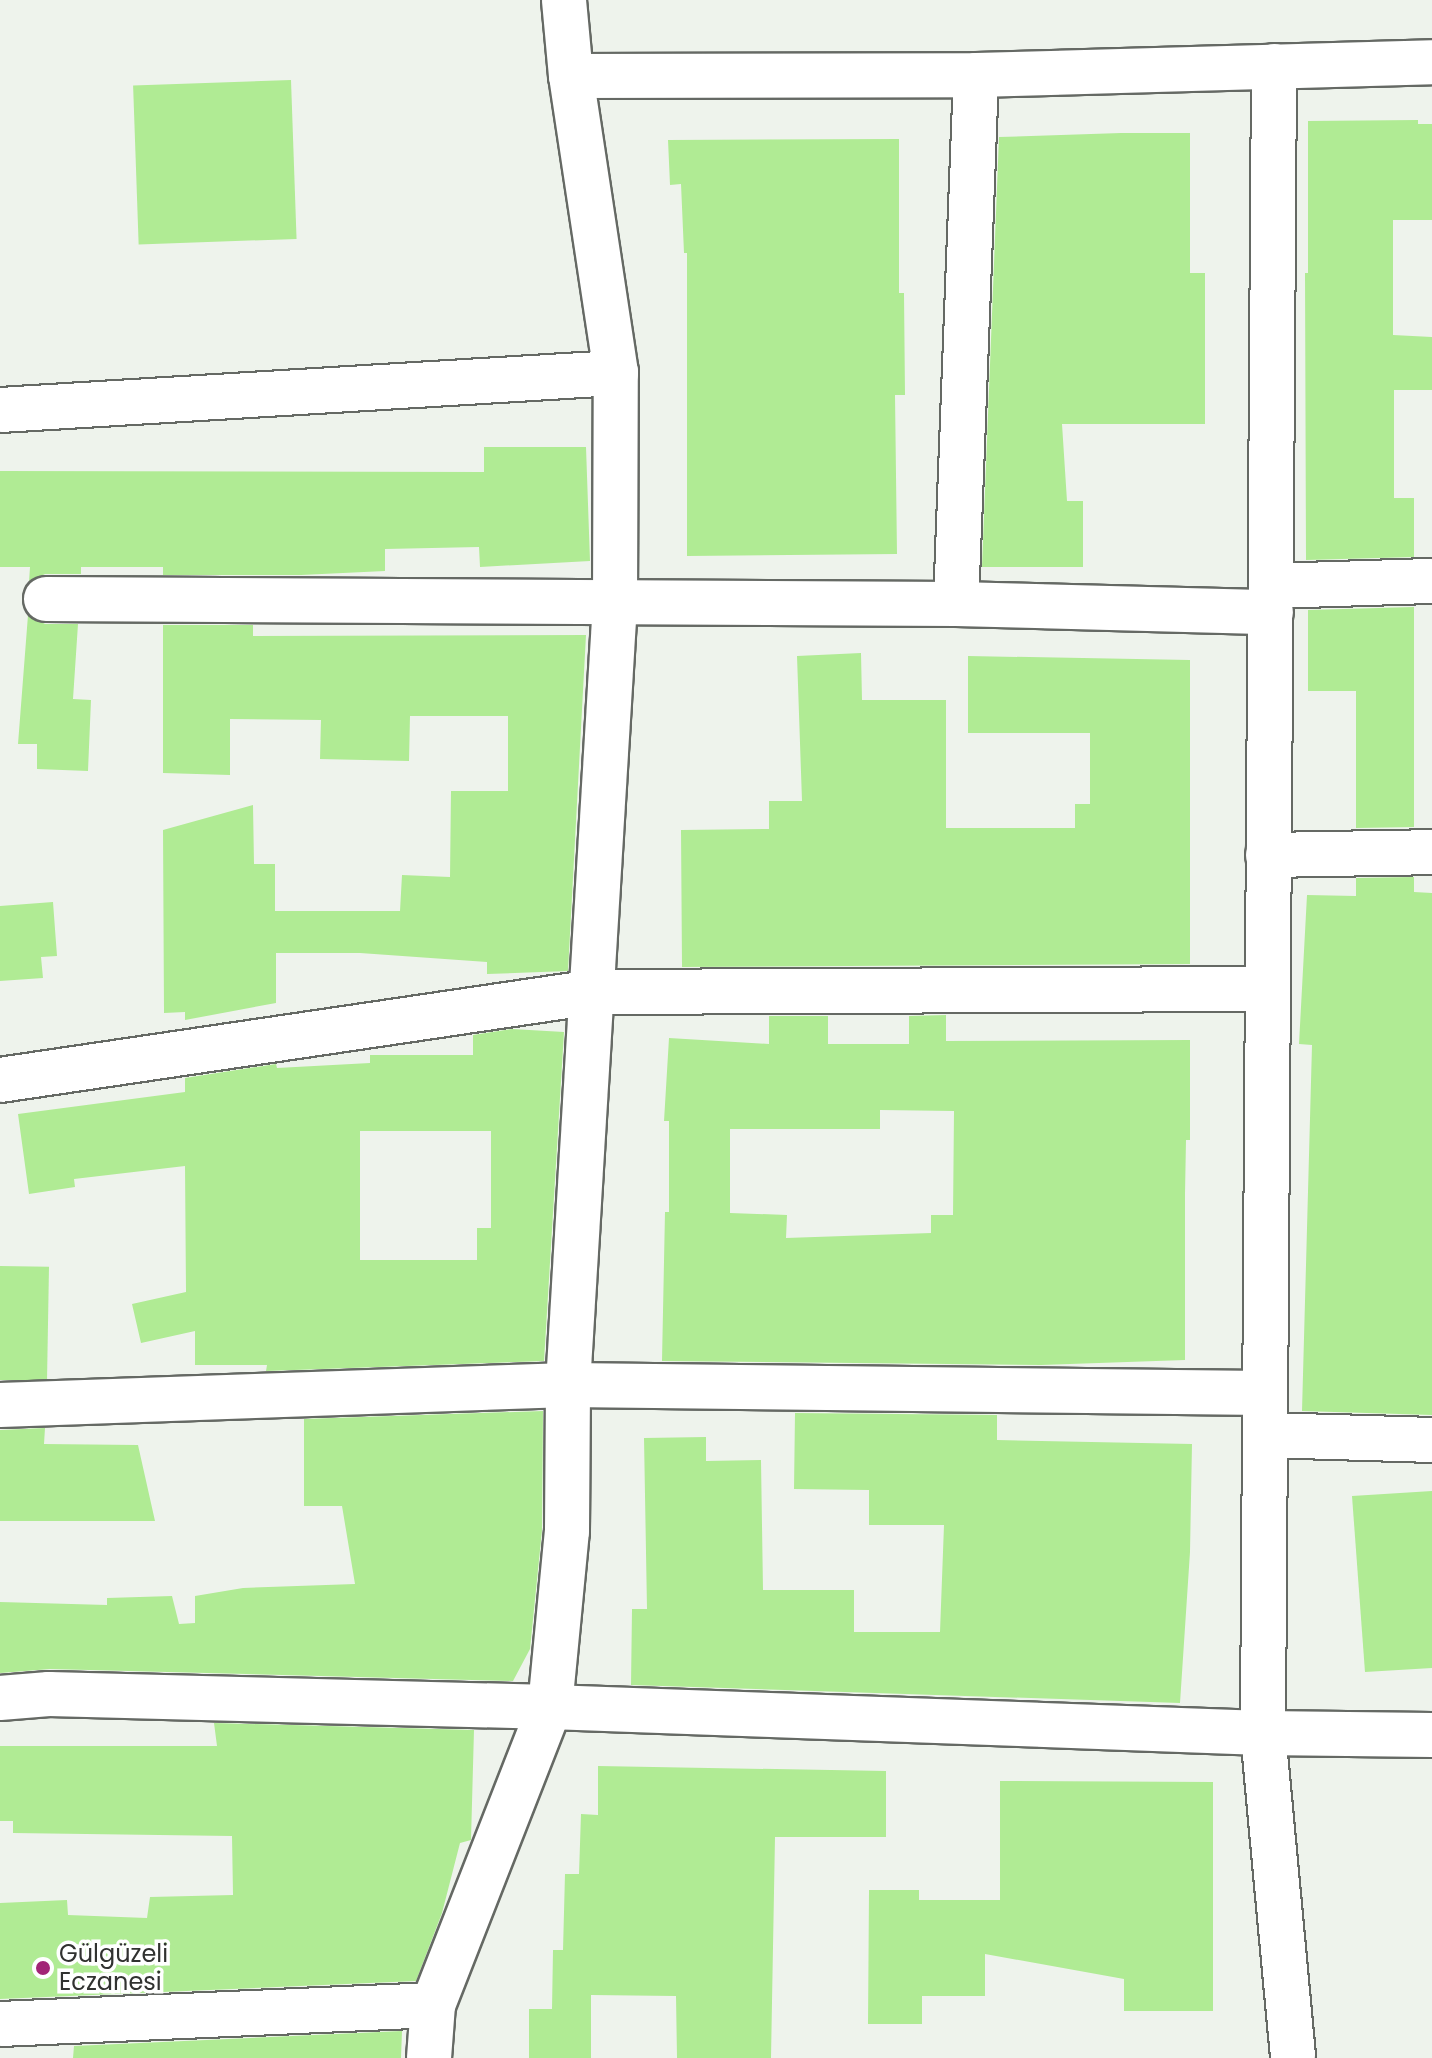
<!DOCTYPE html>
<html>
<head>
<meta charset="utf-8">
<style>
	body { margin:0 }
	#map { position:relative; width:1432px; height:2058px; overflow:hidden; background:#eef3ec; font-family:Poppins,sans-serif }
	div>[style] { position:absolute }
	[style*='--x'] { left:calc(var(--x)*1px); top:calc(var(--y)*1px); width:calc(var(--w)*1px); rotate:calc(var(--a)*1deg) }
	.building>* { inset:0; background:#b0eb94; transform-origin:0 0 }
	.roads { filter:drop-shadow(2px 0 #656964) drop-shadow(-2px 0 #656964) drop-shadow(0 2px #656964) drop-shadow(0 -2px #656964) }
	.minor>* { height:44px; margin:-22px; padding:0 22px; transform-origin:22px; border-radius:22px; background:#fff }
	.dots>* { width:22px; height:22px; translate:-50% -50%; box-sizing:border-box; border:4px solid #fff; border-radius:50% }
	span { translate:-50% -50%; white-space:nowrap; text-align:center; line-height:1.15; -webkit-text-stroke:7px #fff; paint-order:stroke }
	.poi-label { font-size:24px; color:#313230 }
	.left { translate:0 -50%; text-align:left }
</style>
</head>
<body>
<div id="map">
	<div class="building">
		<i style="left:291px;top:80px;width:159px;height:158px;rotate:88deg"></i>
		<i style="clip-path:polygon(1418px 120px,1418px 124px,1432px 124px,1432px 220px,1393px 220px,1393px 335px,1432px 337px,1432px 390px,1394px 390px,1394px 498px,1414px 498px,1414px 557px,1306px 560px,1305px 273px,1308px 273px,1308px 121px)"></i>
		<i style="clip-path:polygon(1121px 133px,1190px 133px,1190px 273px,1205px 273px,1205px 424px,1062px 424px,1067px 501px,1083px 501px,1083px 567px,982px 567px,999px 137px)"></i>
		<i style="clip-path:polygon(899px 139px,899px 293px,904px 293px,905px 395px,895px 395px,897px 554px,687px 556px,687px 253px,684px 253px,681px 184px,670px 185px,668px 140px)"></i>
		<i style="clip-path:polygon(484px 447px,586px 447px,590px 561px,480px 567px,479px 547px,385px 549px,385px 571px,301px 575px,163px 575px,163px 567px,81px 567px,81px 574px,45px 574px,29px 582px,30px 567px,0 567px,0 471px,484px 472px)"></i>
		<i style="clip-path:polygon(1414px 607px,1414px 827px,1356px 828px,1356px 691px,1308px 691px,1308px 610px)"></i>
		<i style="clip-path:polygon(28px 615px,45px 624px,78px 624px,73px 699px,91px 700px,88px 771px,37px 769px,37px 744px,18px 744px)"></i>
		<i style="clip-path:polygon(163px 625px,253px 625px,253px 636px,586px 635px,568px 971px,487px 974px,487px 962px,360px 953px,276px 953px,276px 1003px,185px 1020px,185px 1012px,164px 1013px,163px 830px,253px 805px,254px 864px,275px 864px,275px 911px,400px 911px,402px 875px,450px 877px,451px 791px,508px 791px,508px 716px,410px 716px,409px 761px,320px 759px,321px 720px,230px 719px,230px 775px,163px 773px)"></i>
		<i style="clip-path:polygon(861px 653px,862px 700px,946px 700px,946px 828px,1075px 828px,1075px 804px,1090px 804px,1090px 733px,968px 733px,968px 656px,1190px 660px,1190px 964px,682px 967px,681px 830px,769px 829px,769px 801px,802px 801px,797px 656px)"></i>
		<i style="clip-path:polygon(1414px 877px,1414px 892px,1432px 893px,1432px 1415px,1302px 1411px,1312px 1045px,1299px 1044px,1307px 895px,1356px 896px,1356px 878px)"></i>
		<i style="clip-path:polygon(53px 902px,57px 956px,41px 957px,43px 978px,0 981px,0 906px)"></i>
		<i style="clip-path:polygon(evenodd,946px 1015px,946px 1041px,1190px 1040px,1190px 1140px,1186px 1140px,1185px 1194px,1185px 1360px,1041px 1365px,662px 1361px,665px 1212px,669px 1212px,669px 1121px,664px 1121px,669px 1038px,769px 1044px,769px 1016px,828px 1016px,828px 1044px,909px 1044px,909px 1016px,946px 1015px,880px 1110px,954px 1111px,953px 1215px,931px 1215px,931px 1233px,786px 1238px,787px 1215px,730px 1213px,730px 1129px,880px 1129px,880px 1110px)"></i>
		<i style="clip-path:polygon(evenodd,512px 1029px,564px 1032px,544px 1361px,266px 1371px,267px 1365px,195px 1365px,195px 1331px,141px 1343px,132px 1304px,186px 1292px,185px 1166px,74px 1179px,75px 1187px,29px 1194px,18px 1114px,185px 1092px,185px 1078px,276px 1064px,277px 1068px,370px 1063px,370px 1055px,473px 1055px,473px 1035px,512px 1029px,360px 1131px,491px 1131px,491px 1228px,477px 1228px,477px 1260px,360px 1260px,360px 1131px)"></i>
		<i style="left:0;top:1266px;width:49px;height:114px;rotate:1deg"></i>
		<i style="clip-path:polygon(543px 1411px,542px 1530px,530px 1649px,513px 1681px,50px 1669px,0 1673px,0 1602px,107px 1605px,107px 1598px,172px 1596px,179px 1624px,195px 1623px,195px 1596px,243px 1588px,355px 1584px,342px 1506px,304px 1506px,304px 1419px)"></i>
		<i style="clip-path:polygon(795px 1413px,997px 1415px,997px 1440px,1192px 1444px,1190px 1552px,1180px 1703px,631px 1685px,632px 1609px,647px 1609px,644px 1438px,706px 1437px,706px 1461px,761px 1460px,763px 1590px,854px 1590px,854px 1632px,940px 1632px,944px 1525px,869px 1525px,869px 1490px,794px 1489px)"></i>
		<i style="clip-path:polygon(45px 1428px,44px 1444px,138px 1445px,155px 1521px,0 1521px,0 1430px)"></i>
		<i style="clip-path:polygon(1432px 1491px,1432px 1668px,1365px 1672px,1352px 1496px)"></i>
		<i style="clip-path:polygon(214px 1723px,474px 1730px,471px 1840px,460px 1843px,442px 1913px,416px 1981px,0 1999px,0 1903px,67px 1900px,68px 1915px,147px 1918px,150px 1897px,233px 1895px,232px 1836px,13px 1833px,13px 1821px,0 1821px,0 1746px,217px 1746px)"></i>
		<i style="clip-path:polygon(598px 1766px,886px 1771px,886px 1837px,775px 1837px,771px 2058px,677px 2058px,676px 1996px,591px 1995px,591px 2058px,529px 2058px,529px 2009px,552px 2009px,553px 1950px,563px 1950px,565px 1874px,579px 1874px,581px 1814px,598px 1815px)"></i>
		<i style="clip-path:polygon(1000px 1781px,1213px 1782px,1213px 2011px,1124px 2011px,1124px 1979px,985px 1954px,985px 1996px,922px 1996px,922px 2024px,868px 2024px,869px 1890px,919px 1890px,919px 1900px,1000px 1900px)"></i>
		<i style="clip-path:polygon(402px 2031px,401px 2058px,73px 2058px,74px 2046px)"></i>
	</div>
	<div class="roads">
		<div class="minor">
			<i style="--x:1274;--y:66;--w:1667;--a:90.38"></i>
			<i style="--x:1263;--y:1733;--w:326;--a:84.7"></i>
			<i style="--x:571;--y:76;--w:405;--a:-0.1"></i>
			<i style="--x:976;--y:75;--w:456;--a:-1.6"></i>
			<i style="--x:0;--y:410;--w:617;--a:-3.44"></i>
			<i style="--x:1271;--y:586;--w:161;--a:-1.8"></i>
			<i style="--x:46;--y:599;--w:910;--a:0.31"></i>
			<i style="--x:956;--y:604;--w:315;--a:1.5"></i>
			<i style="--x:956;--y:604;--w:529;--a:-87.83"></i>
			<i style="--x:1268;--y:855;--w:164;--a:-1"></i>
			<i style="--x:0;--y:1080;--w:600;--a:-8.43"></i>
			<i style="--x:594;--y:992;--w:673;--a:-0.26"></i>
			<i style="--x:0;--y:1405;--w:568;--a:-2.02"></i>
			<i style="--x:568;--y:1385;--w:697;--a:0.66"></i>
			<i style="--x:1265;--y:1435;--w:167;--a:1.7"></i>
			<i style="--x:0;--y:1698;--w:49;--a:-4.7"></i>
			<i style="--x:49;--y:1694;--w:501;--a:1.49"></i>
			<i style="--x:550;--y:1707;--w:713;--a:2.09"></i>
			<i style="--x:1263;--y:1733;--w:169;--a:0.7"></i>
			<i style="--x:0;--y:2024;--w:433;--a:-2.5"></i>
			<i style="--x:429;--y:2058;--w:53;--a:-85.7"></i>
			<i style="--x:433;--y:2005;--w:320;--a:-68.6"></i>
			<i style="--x:550;--y:1707;--w:177;--a:-84.5"></i>
			<i style="--x:567;--y:1531;--w:146;--a:-89.6"></i>
			<i style="--x:568;--y:1385;--w:782;--a:-86.56"></i>
			<i style="--x:615;--y:604;--w:231;--a:-89.8"></i>
			<i style="--x:616;--y:373;--w:300;--a:-98.6"></i>
			<i style="--x:571;--y:76;--w:76;--a:-95.3"></i>
		</div>
	</div>
	<div class="dots">
		<i style="left:43px;top:1968px;background:#a22476"></i>
	</div>
	<div class="poi-label">
		<span class="left" style="left:59px;top:1968px">Gülgüzeli<br>Eczanesi</span>
	</div>
</div>
</body>
</html>
